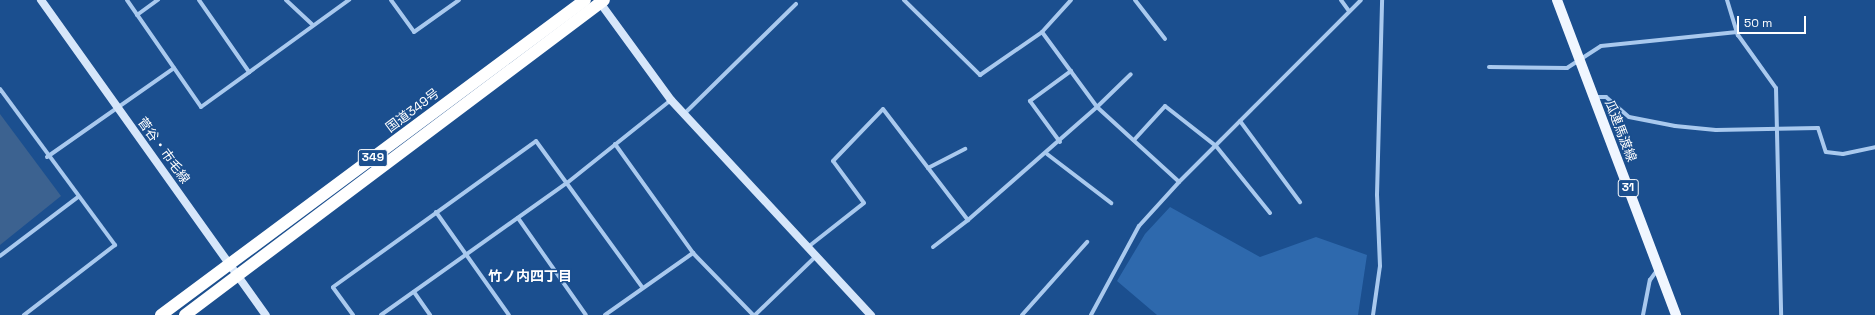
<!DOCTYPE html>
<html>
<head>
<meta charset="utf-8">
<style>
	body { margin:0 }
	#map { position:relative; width:1875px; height:315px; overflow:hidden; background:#1b4f8f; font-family:"Space Grotesk","Noto Sans JP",sans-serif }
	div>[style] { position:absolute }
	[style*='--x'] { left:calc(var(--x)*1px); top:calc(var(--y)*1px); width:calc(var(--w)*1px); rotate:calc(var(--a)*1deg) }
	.green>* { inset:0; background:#2e69ad }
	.water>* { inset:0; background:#3c6290 }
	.street>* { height:4px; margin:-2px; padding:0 2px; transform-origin:2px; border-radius:2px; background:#a9c9ee }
	.secondary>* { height:8px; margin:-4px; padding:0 4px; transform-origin:4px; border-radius:4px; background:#d6e6fa }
	.primary>* { height:10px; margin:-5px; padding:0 5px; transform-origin:5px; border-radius:5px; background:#f0f6ff }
	.highway>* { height:12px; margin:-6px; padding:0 6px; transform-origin:6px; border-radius:6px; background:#fff }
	span { translate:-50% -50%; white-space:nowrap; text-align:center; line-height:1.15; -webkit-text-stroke:3px #1b4f8f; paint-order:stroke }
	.shield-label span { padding:1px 3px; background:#1b4f8f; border:1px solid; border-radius:3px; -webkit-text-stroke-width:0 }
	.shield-label { font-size:12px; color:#fff; font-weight:700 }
	.street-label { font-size:13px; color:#fff }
	.neighbourhood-label { font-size:14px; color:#fff; font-weight:700 }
	.scale { position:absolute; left:1737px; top:16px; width:69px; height:18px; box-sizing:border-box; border:2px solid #fff; border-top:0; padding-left:5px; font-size:12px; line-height:14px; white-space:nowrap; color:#fff; -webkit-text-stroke:3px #1b4f8f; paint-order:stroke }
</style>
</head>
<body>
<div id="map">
	<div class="green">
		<i style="clip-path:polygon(1170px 207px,1260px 257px,1316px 237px,1367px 255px,1358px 315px,1157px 315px,1117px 281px,1145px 234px)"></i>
	</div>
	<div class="water">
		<i style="clip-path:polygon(0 114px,61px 196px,0 245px)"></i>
	</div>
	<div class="street">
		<i style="--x:127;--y:0;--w:130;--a:55.3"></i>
		<i style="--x:201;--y:107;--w:183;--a:-35.9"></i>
		<i style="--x:199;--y:0;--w:88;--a:55.2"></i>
		<i style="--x:286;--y:0;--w:37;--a:43"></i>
		<i style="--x:391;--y:0;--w:39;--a:54"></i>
		<i style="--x:414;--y:32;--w:55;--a:-35.4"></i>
		<i style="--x:904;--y:0;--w:107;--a:44.6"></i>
		<i style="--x:980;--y:75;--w:75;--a:-34.7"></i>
		<i style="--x:1042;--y:32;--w:93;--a:53.7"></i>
		<i style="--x:1097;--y:107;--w:47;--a:-44.1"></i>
		<i style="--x:1135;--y:0;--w:49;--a:52.4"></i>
		<i style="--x:1341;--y:0;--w:14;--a:54"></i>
		<i style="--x:1727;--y:0;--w:37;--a:73"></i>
		<i style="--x:1738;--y:35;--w:65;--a:54.4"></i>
		<i style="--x:1776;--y:88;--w:227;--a:88.7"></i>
		<i style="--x:137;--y:15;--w:26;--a:-36"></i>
		<i style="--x:1042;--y:32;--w:43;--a:-47.8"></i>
		<i style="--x:1489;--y:67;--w:78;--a:0.7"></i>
		<i style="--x:1567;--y:68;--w:40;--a:-32.9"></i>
		<i style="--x:1601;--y:46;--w:137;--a:-5.9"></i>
		<i style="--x:0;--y:89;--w:194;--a:53.6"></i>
		<i style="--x:115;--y:245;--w:115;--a:142.4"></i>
		<i style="--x:1594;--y:97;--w:12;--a:0"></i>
		<i style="--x:1606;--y:97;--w:30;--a:41"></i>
		<i style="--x:1629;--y:117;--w:47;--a:11.1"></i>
		<i style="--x:1675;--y:126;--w:41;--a:5.6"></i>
		<i style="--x:1716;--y:130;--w:102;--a:-1.1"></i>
		<i style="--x:1818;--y:128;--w:25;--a:72"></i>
		<i style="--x:1826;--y:152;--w:17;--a:7"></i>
		<i style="--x:1843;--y:154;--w:33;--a:-12"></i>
		<i style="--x:684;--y:114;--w:157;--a:-44.5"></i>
		<i style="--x:1240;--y:121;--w:101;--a:53.5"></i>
		<i style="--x:1134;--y:140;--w:46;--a:-47.6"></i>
		<i style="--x:1165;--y:106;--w:65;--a:38.1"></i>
		<i style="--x:1216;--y:146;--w:86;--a:51.1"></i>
		<i style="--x:1060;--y:142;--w:51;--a:-126.2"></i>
		<i style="--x:1030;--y:101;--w:51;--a:-36.2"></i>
		<i style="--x:615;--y:144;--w:134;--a:54.4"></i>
		<i style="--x:693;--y:253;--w:86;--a:45.9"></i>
		<i style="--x:1047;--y:154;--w:81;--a:37.4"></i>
		<i style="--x:47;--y:157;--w:155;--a:-35"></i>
		<i style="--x:928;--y:168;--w:42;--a:-27.2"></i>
		<i style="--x:436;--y:212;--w:126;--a:54.7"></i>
		<i style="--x:518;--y:218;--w:118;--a:55"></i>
		<i style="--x:808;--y:247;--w:71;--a:-38.2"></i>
		<i style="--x:864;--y:203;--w:52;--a:-126.4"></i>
		<i style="--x:833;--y:161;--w:72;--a:-46.1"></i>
		<i style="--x:883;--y:109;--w:140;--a:52.6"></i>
		<i style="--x:968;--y:220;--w:171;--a:-41.2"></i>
		<i style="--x:1097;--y:107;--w:111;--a:42.4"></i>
		<i style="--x:933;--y:247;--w:44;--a:-37.6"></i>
		<i style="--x:0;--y:256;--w:98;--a:-37.1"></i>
		<i style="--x:414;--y:292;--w:28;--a:55"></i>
		<i style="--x:353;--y:315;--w:34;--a:-126"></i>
		<i style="--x:333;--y:287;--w:250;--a:-35.7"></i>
		<i style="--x:536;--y:141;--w:180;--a:54"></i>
		<i style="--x:381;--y:315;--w:228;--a:-35.4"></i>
		<i style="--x:567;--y:183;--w:133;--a:-38.6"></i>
		<i style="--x:605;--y:315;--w:108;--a:-35.2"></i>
		<i style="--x:755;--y:315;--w:85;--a:-44"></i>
		<i style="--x:1022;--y:315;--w:98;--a:-48.3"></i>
		<i style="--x:1091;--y:315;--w:101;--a:-61.7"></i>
		<i style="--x:1139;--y:226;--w:59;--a:-47.7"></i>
		<i style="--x:1179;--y:182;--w:257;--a:-45"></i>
		<i style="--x:1373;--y:315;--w:49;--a:-81.9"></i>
		<i style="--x:1380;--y:266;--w:71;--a:-92.4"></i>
		<i style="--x:1377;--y:195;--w:195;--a:-88.5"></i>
		<i style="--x:1643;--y:315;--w:36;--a:-79"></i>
		<i style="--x:1650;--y:280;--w:14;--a:-54"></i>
	</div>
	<div class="secondary">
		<i style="--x:41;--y:0;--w:387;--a:54.5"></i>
		<i style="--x:598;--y:0;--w:124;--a:53.9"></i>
		<i style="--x:671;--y:100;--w:294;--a:47.1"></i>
	</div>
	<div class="primary">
		<i style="--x:1557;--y:0;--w:337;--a:69.3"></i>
	</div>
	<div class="highway">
		<i style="--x:161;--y:315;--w:528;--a:-36.61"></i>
		<i style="--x:185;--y:315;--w:524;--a:-36.94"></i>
	</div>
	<div class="shield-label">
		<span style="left:373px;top:158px">349</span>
		<span style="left:1628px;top:188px">31</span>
	</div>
	<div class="street-label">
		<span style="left:413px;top:111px;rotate:-37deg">国道349号</span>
		<span style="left:1620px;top:131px;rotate:69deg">瓜連馬渡線</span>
		<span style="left:163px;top:151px;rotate:54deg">菅谷・市毛線</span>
	</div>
	<div class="neighbourhood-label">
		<span style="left:530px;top:276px">竹ノ内四丁目</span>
	</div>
	<div class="scale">50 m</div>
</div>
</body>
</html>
